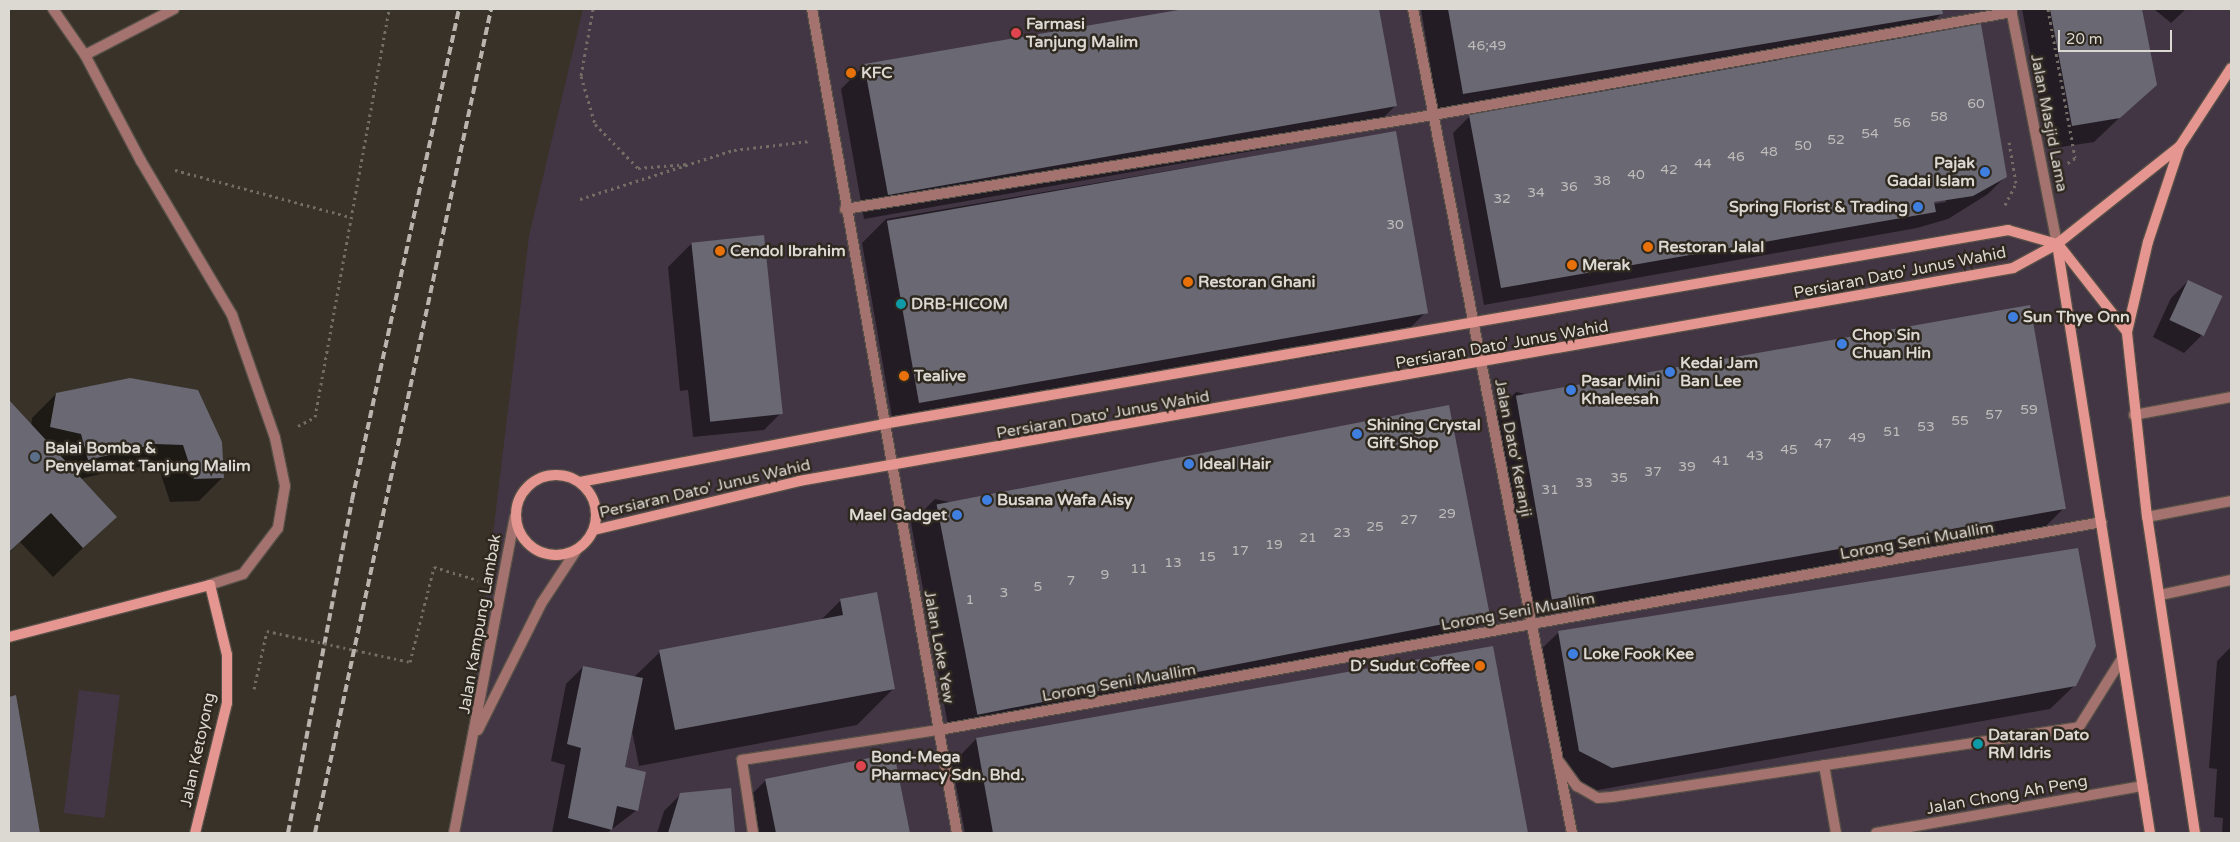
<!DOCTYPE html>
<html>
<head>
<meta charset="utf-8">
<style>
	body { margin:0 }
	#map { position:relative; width:2240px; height:842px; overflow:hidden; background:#383229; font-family:"Varela Round",sans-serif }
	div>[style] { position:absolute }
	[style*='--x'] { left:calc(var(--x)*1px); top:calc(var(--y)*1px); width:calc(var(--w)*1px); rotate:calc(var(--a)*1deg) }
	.commercial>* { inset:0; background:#433644; transform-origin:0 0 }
	.shadow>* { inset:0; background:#0007 }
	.building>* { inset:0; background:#696873; transform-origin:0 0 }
	.path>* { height:3px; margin-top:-1.5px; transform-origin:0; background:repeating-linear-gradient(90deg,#726d65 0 2.5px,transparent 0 6.5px) }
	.roads { filter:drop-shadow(1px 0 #565047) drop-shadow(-1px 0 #565047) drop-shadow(0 1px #565047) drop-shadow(0 -1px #565047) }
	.lane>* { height:10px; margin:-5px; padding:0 5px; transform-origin:5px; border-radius:5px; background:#a5736f }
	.street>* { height:10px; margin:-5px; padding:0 5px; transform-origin:5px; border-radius:5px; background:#a5736f }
	.secondary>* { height:10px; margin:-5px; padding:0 5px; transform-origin:5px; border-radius:5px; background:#e69690 }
	.secondary>.ring { margin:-5px; padding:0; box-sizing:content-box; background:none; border:10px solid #e69690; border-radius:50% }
	.rail>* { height:4px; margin-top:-2px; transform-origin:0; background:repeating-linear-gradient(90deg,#b9b4ae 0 8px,transparent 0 12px) }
	.path-bridge>* { height:3px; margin-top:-1.5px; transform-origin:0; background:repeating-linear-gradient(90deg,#726d65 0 2.5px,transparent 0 6.5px) }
	.dots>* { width:14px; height:14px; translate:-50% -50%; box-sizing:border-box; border:2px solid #2e281f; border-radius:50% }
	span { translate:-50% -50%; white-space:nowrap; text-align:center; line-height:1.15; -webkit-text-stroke:5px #2e281f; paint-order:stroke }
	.number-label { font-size:14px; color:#bfbcba }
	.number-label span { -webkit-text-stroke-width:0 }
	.poi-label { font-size:16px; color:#dcd8d2; font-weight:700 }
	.left { translate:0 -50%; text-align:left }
	.right { translate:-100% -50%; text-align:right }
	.street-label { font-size:16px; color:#dcd8d2 }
	.frame { position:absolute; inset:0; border:10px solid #dcd8d2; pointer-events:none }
	.scale { position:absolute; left:2058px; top:30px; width:114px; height:22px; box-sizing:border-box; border:2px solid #dcd8d2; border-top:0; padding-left:6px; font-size:15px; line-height:18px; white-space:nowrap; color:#dcd8d2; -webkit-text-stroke:4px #2e281f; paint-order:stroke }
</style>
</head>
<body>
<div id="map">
	<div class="commercial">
		<i style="clip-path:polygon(583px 9px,2231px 9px,2231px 833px,457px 833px,529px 236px)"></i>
		<i style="left:79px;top:690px;width:41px;height:124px;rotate:7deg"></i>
	</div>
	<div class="shadow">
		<i style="clip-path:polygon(1191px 9px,1378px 9px,1395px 106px,1378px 123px,1344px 129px,1337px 136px,864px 219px,841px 89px,865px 65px)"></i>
		<i style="clip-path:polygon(evenodd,1421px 9px,1940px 9px,1941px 14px,1918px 37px,2005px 177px,1988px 194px,1948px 219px,1917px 228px,1484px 305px,1453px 133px,1470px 116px,1580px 97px,1579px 89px,1439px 118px,1421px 9px,1881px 38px,1882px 43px,1782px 61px,1790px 53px,1881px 38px,1421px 9px,1946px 199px,1946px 202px,1928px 205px,1928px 202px,1946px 199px)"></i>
		<i style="clip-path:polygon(2022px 9px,2141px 9px,2155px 84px,2094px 142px,2048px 149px)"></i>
		<i style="clip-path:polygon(2154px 9px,2186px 9px,2171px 23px)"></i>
		<i style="clip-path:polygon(1395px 132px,1426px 312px,1409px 329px,1375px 335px,1363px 348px,924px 422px,923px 418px,893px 423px,862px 243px,886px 219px)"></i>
		<i style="clip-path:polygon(692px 243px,781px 413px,764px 430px,693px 437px,688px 390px,680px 391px,668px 267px)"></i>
		<i style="clip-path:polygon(2188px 281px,2201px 336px,2184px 353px,2153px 337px,2171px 298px)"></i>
		<i style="clip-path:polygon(130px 380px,223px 477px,199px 501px,170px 502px,159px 468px,130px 467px,80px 479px,115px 517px,53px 577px,20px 542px,9px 553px,9px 402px,31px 426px,32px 418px,56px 394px)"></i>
		<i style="clip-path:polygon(1516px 392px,2064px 508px,2040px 532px,1527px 618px,1492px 416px)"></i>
		<i style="clip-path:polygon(935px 499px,1487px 614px,1463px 638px,949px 731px,911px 523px)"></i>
		<i style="clip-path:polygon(841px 600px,894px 688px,857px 725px,639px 766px,632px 731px,624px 768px,637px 810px,607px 833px,552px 833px,565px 765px,551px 761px,566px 684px,583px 667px,634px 677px,660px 652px,820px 621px)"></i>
		<i style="clip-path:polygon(1559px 632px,2075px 685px,2050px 709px,1587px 792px,1555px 775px,1534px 656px)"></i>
		<i style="clip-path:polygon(1492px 647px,1527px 833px,965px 833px,952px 764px,976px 739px)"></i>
		<i style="clip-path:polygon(2231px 647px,2231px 833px,2222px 833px,2223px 818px,2214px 817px,2217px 769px,2209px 768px,2217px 661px)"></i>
		<i style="clip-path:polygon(15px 696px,38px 833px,9px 833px,9px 698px)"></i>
		<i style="clip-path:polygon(893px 754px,909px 833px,748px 833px,742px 804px,766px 780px)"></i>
		<i style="clip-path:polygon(730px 789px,734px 833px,657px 833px,664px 811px,681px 794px)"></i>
	</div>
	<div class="building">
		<i style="clip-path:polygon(1184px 9px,1379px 9px,1397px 106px,888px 195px,864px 64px)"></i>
		<i style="clip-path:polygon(1448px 9px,1942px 9px,1943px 14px,1463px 94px)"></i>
		<i style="clip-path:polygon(2050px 9px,2142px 9px,2157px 85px,2120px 118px,2072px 126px)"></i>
		<i style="clip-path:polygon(1981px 24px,2007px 177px,1973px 196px,1934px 202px,1936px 212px,1501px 288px,1469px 115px)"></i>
		<i style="left:1396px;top:131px;width:185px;height:517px;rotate:80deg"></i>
		<i style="left:764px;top:235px;width:180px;height:73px;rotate:84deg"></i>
		<i style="left:2188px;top:280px;width:38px;height:44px;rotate:25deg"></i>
		<i style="left:2030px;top:305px;width:207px;height:522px;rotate:80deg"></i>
		<i style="clip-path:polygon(130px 378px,198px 390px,222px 442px,224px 478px,194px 479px,183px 445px,155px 444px,88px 460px,81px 434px,50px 427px,56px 393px)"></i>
		<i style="clip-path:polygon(9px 400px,117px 517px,83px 548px,51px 513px,9px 552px)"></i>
		<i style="left:1449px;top:405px;width:214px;height:522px;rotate:79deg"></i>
		<i style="clip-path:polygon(2078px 548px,2096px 646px,2076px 686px,1612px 768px,1579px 751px,1558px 631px)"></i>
		<i style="clip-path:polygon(877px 592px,895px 689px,675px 730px,659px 650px,843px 615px,840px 599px)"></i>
		<i style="clip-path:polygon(1493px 646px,1528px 833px,993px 833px,976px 738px)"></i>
		<i style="clip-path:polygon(583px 666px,643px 678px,625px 767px,646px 772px,638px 811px,617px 806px,612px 830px,568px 818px,581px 748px,567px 744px)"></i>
		<i style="clip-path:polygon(16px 695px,40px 833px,9px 833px,9px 697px)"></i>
		<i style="clip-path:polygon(894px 753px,910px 833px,776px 833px,765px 779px)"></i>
		<i style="clip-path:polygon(731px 788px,735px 833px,668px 833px,680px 793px)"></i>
	</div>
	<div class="path">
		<i style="--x:593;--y:9;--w:68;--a:100.2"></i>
		<i style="--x:581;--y:76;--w:50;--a:73.7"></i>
		<i style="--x:595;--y:124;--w:62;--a:45.7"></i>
		<i style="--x:638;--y:168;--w:50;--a:-4.6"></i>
		<i style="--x:2048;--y:9;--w:151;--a:79.7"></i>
		<i style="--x:2075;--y:158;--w:11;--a:146"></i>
		<i style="--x:175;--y:170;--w:181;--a:15"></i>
		<i style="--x:580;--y:199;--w:162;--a:-17.7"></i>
		<i style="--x:734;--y:150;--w:76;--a:-6.8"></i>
		<i style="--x:2005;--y:205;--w:25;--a:-63"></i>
		<i style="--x:2016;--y:183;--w:42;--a:-99.7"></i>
		<i style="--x:298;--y:426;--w:19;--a:-28"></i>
		<i style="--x:315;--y:417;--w:415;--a:-79.7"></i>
		<i style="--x:410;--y:662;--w:98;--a:-75.8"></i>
		<i style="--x:434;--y:567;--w:46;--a:16.5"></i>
		<i style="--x:254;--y:689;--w:59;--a:-77.4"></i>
	</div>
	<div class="roads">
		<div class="lane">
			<i style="--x:85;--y:55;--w:100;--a:-27.3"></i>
			<i style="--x:845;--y:209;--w:595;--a:-9.08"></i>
			<i style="--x:1433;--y:115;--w:588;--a:-10.09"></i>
			<i style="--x:2134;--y:415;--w:99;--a:-10.5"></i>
			<i style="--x:2160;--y:595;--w:73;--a:-11.9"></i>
			<i style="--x:1560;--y:763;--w:29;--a:54"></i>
			<i style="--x:1577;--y:786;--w:24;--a:30"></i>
			<i style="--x:1598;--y:798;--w:14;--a:-4"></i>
			<i style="--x:1612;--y:797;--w:472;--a:-8.5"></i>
			<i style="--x:2079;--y:727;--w:79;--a:-57.9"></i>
			<i style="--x:1824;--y:765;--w:69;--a:80"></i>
			<i style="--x:753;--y:833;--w:74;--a:-98.6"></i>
			<i style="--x:742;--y:760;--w:199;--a:-8.7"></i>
		</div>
		<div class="street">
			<i style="--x:53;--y:9;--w:56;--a:55.2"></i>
			<i style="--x:85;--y:55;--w:120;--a:62.2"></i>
			<i style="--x:141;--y:161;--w:179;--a:59.4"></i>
			<i style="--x:232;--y:315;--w:130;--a:70.7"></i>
			<i style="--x:275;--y:438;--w:49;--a:78.2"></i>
			<i style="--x:285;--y:486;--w:43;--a:99.5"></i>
			<i style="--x:278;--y:528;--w:58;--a:127.3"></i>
			<i style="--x:243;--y:574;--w:35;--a:162"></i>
			<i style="--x:812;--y:9;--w:837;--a:80.02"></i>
			<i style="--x:1413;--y:9;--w:839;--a:79.08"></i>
			<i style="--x:2011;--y:9;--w:239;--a:78.9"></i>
			<i style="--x:2147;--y:517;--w:86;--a:-10.8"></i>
			<i style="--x:478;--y:730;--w:141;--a:-63.4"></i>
			<i style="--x:541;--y:604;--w:64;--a:-56.6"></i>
			<i style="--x:939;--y:730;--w:1181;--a:-10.14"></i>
			<i style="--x:454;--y:833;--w:322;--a:-79.1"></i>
			<i style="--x:1876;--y:833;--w:271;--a:-10"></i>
		</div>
		<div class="secondary">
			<i style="--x:2057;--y:244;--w:596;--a:81.03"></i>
			<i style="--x:2058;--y:244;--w:112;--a:51.9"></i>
			<i class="ring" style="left:516px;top:475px;width:70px;height:70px"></i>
			<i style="--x:580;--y:482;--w:309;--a:-10.8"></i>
			<i style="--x:883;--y:424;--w:1142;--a:-9.78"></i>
			<i style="--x:2008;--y:230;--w:51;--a:15.9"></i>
			<i style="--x:594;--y:530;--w:211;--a:-13.4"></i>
			<i style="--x:799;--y:481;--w:1233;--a:-9.95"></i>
			<i style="--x:2013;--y:268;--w:50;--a:-28.6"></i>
			<i style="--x:2057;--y:244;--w:157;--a:-38.5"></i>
			<i style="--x:9;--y:637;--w:208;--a:-14.5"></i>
			<i style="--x:210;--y:585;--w:72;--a:76.3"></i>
			<i style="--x:227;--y:655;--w:48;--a:90"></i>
			<i style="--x:227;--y:703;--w:134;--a:103.8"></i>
			<i style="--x:2195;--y:833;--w:320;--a:-98.6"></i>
			<i style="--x:2147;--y:517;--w:186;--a:-96.2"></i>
			<i style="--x:2127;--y:332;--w:92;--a:-76.9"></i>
			<i style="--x:2148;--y:242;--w:101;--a:-71.6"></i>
			<i style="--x:2180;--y:146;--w:93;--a:-56.8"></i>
		</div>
	</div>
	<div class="rail">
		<i style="--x:288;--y:833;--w:339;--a:-79.1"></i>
		<i style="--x:352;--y:500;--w:503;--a:-77.71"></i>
		<i style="--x:315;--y:833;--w:843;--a:-77.94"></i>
	</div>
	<div class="path-bridge">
		<i style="--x:267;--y:631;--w:146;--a:12.2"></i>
	</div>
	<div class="dots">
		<i style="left:1016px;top:33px;background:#e0444e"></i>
		<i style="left:851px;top:73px;background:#e8710a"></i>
		<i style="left:1985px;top:172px;background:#3f7fe0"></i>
		<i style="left:1918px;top:207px;background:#3f7fe0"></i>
		<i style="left:1648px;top:247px;background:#e8710a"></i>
		<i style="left:720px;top:251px;background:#e8710a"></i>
		<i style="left:1572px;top:265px;background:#e8710a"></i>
		<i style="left:1188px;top:282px;background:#e8710a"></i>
		<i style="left:901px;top:304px;background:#0f9aa8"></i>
		<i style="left:2013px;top:317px;background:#3f7fe0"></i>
		<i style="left:1842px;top:344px;background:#3f7fe0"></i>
		<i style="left:1670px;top:372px;background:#3f7fe0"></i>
		<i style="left:904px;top:376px;background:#e8710a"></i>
		<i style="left:1571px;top:390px;background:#3f7fe0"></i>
		<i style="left:1357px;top:434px;background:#3f7fe0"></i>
		<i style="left:35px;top:457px;background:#5c6f8a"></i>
		<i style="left:1189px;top:464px;background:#3f7fe0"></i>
		<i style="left:987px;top:500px;background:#3f7fe0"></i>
		<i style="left:957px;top:515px;background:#3f7fe0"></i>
		<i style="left:1573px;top:654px;background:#3f7fe0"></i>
		<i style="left:1480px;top:666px;background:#e8710a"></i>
		<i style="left:1978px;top:744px;background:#0f9aa8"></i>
		<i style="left:861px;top:766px;background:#e0444e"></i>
	</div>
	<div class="number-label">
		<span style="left:1487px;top:46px">46;49</span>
		<span style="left:1976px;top:104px">60</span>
		<span style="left:1939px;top:117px">58</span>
		<span style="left:1902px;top:123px">56</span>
		<span style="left:1870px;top:134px">54</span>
		<span style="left:1836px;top:140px">52</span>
		<span style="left:1803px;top:146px">50</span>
		<span style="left:1769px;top:152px">48</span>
		<span style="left:1736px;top:157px">46</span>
		<span style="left:1703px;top:164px">44</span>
		<span style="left:1669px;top:170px">42</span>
		<span style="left:1636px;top:175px">40</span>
		<span style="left:1602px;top:181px">38</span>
		<span style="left:1569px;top:187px">36</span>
		<span style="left:1536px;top:193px">34</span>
		<span style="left:1502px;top:199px">32</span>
		<span style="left:1395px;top:225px">30</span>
		<span style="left:2029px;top:410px">59</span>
		<span style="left:1994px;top:415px">57</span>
		<span style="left:1960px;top:421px">55</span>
		<span style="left:1926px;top:427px">53</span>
		<span style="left:1892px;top:432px">51</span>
		<span style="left:1857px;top:438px">49</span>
		<span style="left:1823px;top:444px">47</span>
		<span style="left:1789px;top:450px">45</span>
		<span style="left:1755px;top:456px">43</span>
		<span style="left:1721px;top:461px">41</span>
		<span style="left:1687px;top:467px">39</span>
		<span style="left:1653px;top:472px">37</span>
		<span style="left:1619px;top:478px">35</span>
		<span style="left:1584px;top:483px">33</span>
		<span style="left:1550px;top:490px">31</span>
		<span style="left:1447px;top:514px">29</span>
		<span style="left:1409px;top:520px">27</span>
		<span style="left:1375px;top:527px">25</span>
		<span style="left:1342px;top:533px">23</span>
		<span style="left:1308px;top:538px">21</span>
		<span style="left:1274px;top:545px">19</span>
		<span style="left:1240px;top:551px">17</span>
		<span style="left:1207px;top:557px">15</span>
		<span style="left:1173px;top:563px">13</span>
		<span style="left:1139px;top:569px">11</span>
		<span style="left:1105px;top:575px">9</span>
		<span style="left:1071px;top:581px">7</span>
		<span style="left:1038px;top:587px">5</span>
		<span style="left:1004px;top:593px">3</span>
		<span style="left:970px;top:600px">1</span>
	</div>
	<div class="poi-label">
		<span class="left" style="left:1026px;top:33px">Farmasi<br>Tanjung Malim</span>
		<span class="left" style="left:861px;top:73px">KFC</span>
		<span class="right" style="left:1975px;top:172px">Pajak<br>Gadai Islam</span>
		<span class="right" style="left:1908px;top:207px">Spring Florist &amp; Trading</span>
		<span class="left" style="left:1658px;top:247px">Restoran Jalal</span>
		<span class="left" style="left:730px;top:251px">Cendol Ibrahim</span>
		<span class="left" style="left:1582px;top:265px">Merak</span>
		<span class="left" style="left:1198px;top:282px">Restoran Ghani</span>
		<span class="left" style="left:911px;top:304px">DRB-HICOM</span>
		<span class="left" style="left:2023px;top:317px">Sun Thye Onn</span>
		<span class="left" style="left:1852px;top:344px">Chop Sin<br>Chuan Hin</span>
		<span class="left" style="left:1680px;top:372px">Kedai Jam<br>Ban Lee</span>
		<span class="left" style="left:914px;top:376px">Tealive</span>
		<span class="left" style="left:1581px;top:390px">Pasar Mini<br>Khaleesah</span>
		<span class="left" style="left:1367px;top:434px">Shining Crystal<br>Gift Shop</span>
		<span class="left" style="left:45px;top:457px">Balai Bomba &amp;<br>Penyelamat Tanjung Malim</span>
		<span class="left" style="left:1199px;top:464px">Ideal Hair</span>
		<span class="left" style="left:997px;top:500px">Busana Wafa Aisy</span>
		<span class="right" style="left:947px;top:515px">Mael Gadget</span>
		<span class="left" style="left:1583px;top:654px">Loke Fook Kee</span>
		<span class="right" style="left:1470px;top:666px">D’ Sudut Coffee</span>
		<span class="left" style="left:1988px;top:744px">Dataran Dato<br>RM Idris</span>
		<span class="left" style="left:871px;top:766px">Bond-Mega<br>Pharmacy Sdn. Bhd.</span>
	</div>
	<div class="street-label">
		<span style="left:2049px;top:123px;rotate:79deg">Jalan Masjid Lama</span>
		<span style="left:1900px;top:273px;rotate:-11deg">Persiaran Dato' Junus Wahid</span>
		<span style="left:1502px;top:345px;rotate:-10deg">Persiaran Dato' Junus Wahid</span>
		<span style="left:1103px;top:415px;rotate:-10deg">Persiaran Dato' Junus Wahid</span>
		<span style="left:1513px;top:448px;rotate:79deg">Jalan Dato' Keranji</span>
		<span style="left:705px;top:489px;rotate:-13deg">Persiaran Dato' Junus Wahid</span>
		<span style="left:1917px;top:541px;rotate:-10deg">Lorong Seni Muallim</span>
		<span style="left:1518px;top:612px;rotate:-10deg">Lorong Seni Muallim</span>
		<span style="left:480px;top:624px;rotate:-80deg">Jalan Kampung Lambak</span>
		<span style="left:939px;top:647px;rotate:80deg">Jalan Loke Yew</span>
		<span style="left:1119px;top:683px;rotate:-10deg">Lorong Seni Muallim</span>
		<span style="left:198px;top:750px;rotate:-78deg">Jalan Ketoyong</span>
		<span style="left:2007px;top:795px;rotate:-10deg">Jalan Chong Ah Peng</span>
	</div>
	<div class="frame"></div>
	<div class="scale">20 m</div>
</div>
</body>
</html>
